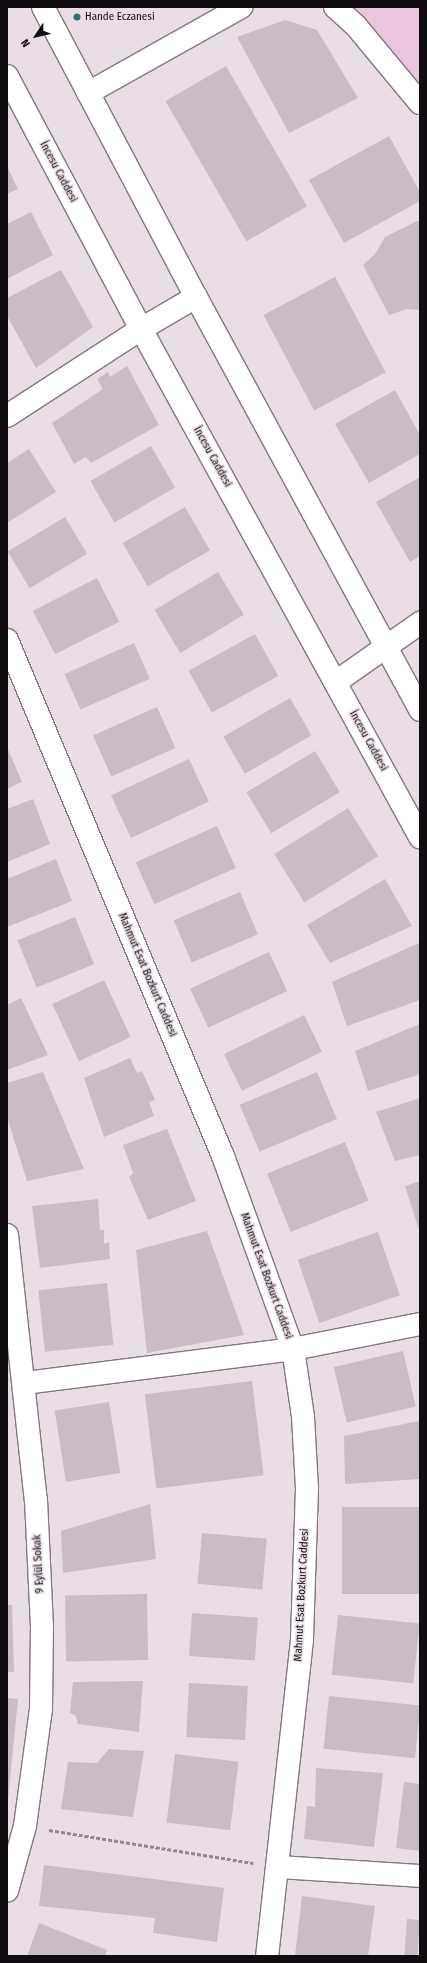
<!DOCTYPE html>
<html>
<head>
<meta charset="utf-8">
<style>
	body { margin:0 }
	#map { position:relative; width:427px; height:1963px; overflow:hidden; background:#ebdde6; font-family:"Fira Sans Condensed",sans-serif }
	div>[style] { position:absolute }
	[style*='--x'] { left:calc(var(--x)*1px); top:calc(var(--y)*1px); width:calc(var(--w)*1px); rotate:calc(var(--a)*1deg) }
	.green>* { inset:0; background:#e9c6dd }
	.building>* { inset:0; background:#cabcc5; transform-origin:0 0 }
	.path>* { height:2.5px; margin-top:-1.25px; transform-origin:0; background:repeating-linear-gradient(90deg,#92888e 0 4px,transparent 0 6px) }
	.roads { filter:drop-shadow(1px 0 #847780) drop-shadow(-1px 0 #847780) drop-shadow(0 1px #847780) drop-shadow(0 -1px #847780) }
	.minor>* { height:22px; margin:-11px; padding:0 11px; transform-origin:11px; border-radius:11px; background:#fff }
	.tertiary>* { height:22px; margin:-11px; padding:0 11px; transform-origin:11px; border-radius:11px; background:#fff }
	.secondary>* { height:22px; margin:-11px; padding:0 11px; transform-origin:11px; border-radius:11px; background:#fff }
	.dots>* { width:11px; height:11px; translate:-50% -50%; box-sizing:border-box; border:2px solid #ebdde6; border-radius:50% }
	span { translate:-50% -50%; white-space:nowrap; text-align:center; line-height:1.15; -webkit-text-stroke:3px #ebdde6; paint-order:stroke }
	.poi-label { font-size:11px; color:#120d10 }
	.left { translate:0 -50%; text-align:left }
	.street-label { font-size:11px; color:#120d10 }
	.frame { position:absolute; inset:0; border:8px solid #120d10; pointer-events:none }
	.north { position:absolute; left:16px; top:16px; width:40px; height:40px; -webkit-text-stroke:3px #ebdde6; paint-order:stroke; rotate:235deg; font-size:11px; font-weight:700; line-height:16px; text-align:center; color:#120d10 }
	.north::after { content:''; display:block; margin:auto; width:14px; height:18px; background:#120d10; clip-path:polygon(50% 0,100% 100%,50% 72%,0 100%) }
</style>
</head>
<body>
<div id="map">
	<div class="green">
		<i style="clip-path:polygon(335px 7px,420px 7px,420px 103px)"></i>
	</div>
	<div class="building">
		<i style="clip-path:polygon(285px 20px,317px 30px,358px 98px,289px 133px,237px 37px)"></i>
		<i style="left:226px;top:66px;width:162px;height:70px;rotate:60deg"></i>
		<i style="clip-path:polygon(389px 136px,420px 192px,420px 201px,344px 243px,309px 180px)"></i>
		<i style="clip-path:polygon(7px 166px,18px 189px,7px 194px)"></i>
		<i style="clip-path:polygon(31px 212px,53px 255px,7px 279px,7px 224px)"></i>
		<i style="clip-path:polygon(417px 221px,420px 221px,420px 310px,407px 309px,389px 315px,363px 265px,375px 254px,385px 237px)"></i>
		<i style="clip-path:polygon(61px 270px,93px 327px,36px 368px,7px 316px,7px 298px)"></i>
		<i style="left:335px;top:277px;width:108px;height:81px;rotate:62deg"></i>
		<i style="clip-path:polygon(127px 366px,159px 425px,91px 463px,86px 457px,74px 464px,52px 423px,103px 389px,97px 379px,108px 372px,110px 377px)"></i>
		<i style="clip-path:polygon(395px 390px,420px 435px,420px 454px,369px 483px,335px 424px)"></i>
		<i style="left:151px;top:446px;width:48px;height:70px;rotate:60deg"></i>
		<i style="clip-path:polygon(29px 449px,56px 492px,7px 523px,7px 463px)"></i>
		<i style="clip-path:polygon(420px 477px,420px 556px,410px 562px,376px 502px)"></i>
		<i style="left:185px;top:507px;width:50px;height:72px;rotate:60deg"></i>
		<i style="left:65px;top:517px;width:43px;height:67px;rotate:59deg"></i>
		<i style="left:218px;top:572px;width:50px;height:74px;rotate:59deg"></i>
		<i style="left:97px;top:578px;width:49px;height:72px;rotate:63deg"></i>
		<i style="left:255px;top:634px;width:48px;height:76px;rotate:61deg"></i>
		<i style="left:134px;top:643px;width:39px;height:76px;rotate:66deg"></i>
		<i style="left:290px;top:698px;width:43px;height:77px;rotate:60deg"></i>
		<i style="left:157px;top:707px;width:45px;height:70px;rotate:66deg"></i>
		<i style="clip-path:polygon(7px 747px,22px 782px,7px 789px)"></i>
		<i style="left:315px;top:751px;width:48px;height:80px;rotate:59deg"></i>
		<i style="left:189px;top:759px;width:47px;height:86px;rotate:65deg"></i>
		<i style="clip-path:polygon(33px 799px,50px 844px,7px 862px,7px 809px)"></i>
		<i style="left:348px;top:808px;width:57px;height:87px;rotate:58deg"></i>
		<i style="left:217px;top:826px;width:46px;height:89px;rotate:66deg"></i>
		<i style="clip-path:polygon(56px 859px,72px 901px,7px 927px,7px 879px)"></i>
		<i style="clip-path:polygon(385px 879px,412px 926px,330px 963px,307px 925px)"></i>
		<i style="left:240px;top:892px;width:46px;height:72px;rotate:67deg"></i>
		<i style="left:75px;top:917px;width:51px;height:62px;rotate:68deg"></i>
		<i style="clip-path:polygon(419px 943px,420px 1000px,347px 1026px,332px 982px)"></i>
		<i style="left:269px;top:952px;width:43px;height:87px;rotate:65deg"></i>
		<i style="left:104px;top:980px;width:63px;height:57px;rotate:65deg"></i>
		<i style="clip-path:polygon(21px 998px,48px 1055px,7px 1070px,7px 1005px)"></i>
		<i style="left:304px;top:1015px;width:41px;height:89px;rotate:64deg"></i>
		<i style="clip-path:polygon(420px 1024px,420px 1074px,368px 1091px,355px 1051px)"></i>
		<i style="clip-path:polygon(130px 1058px,137px 1073px,142px 1071px,155px 1100px,149px 1102px,154px 1116px,104px 1137px,84px 1078px)"></i>
		<i style="clip-path:polygon(43px 1072px,84px 1169px,27px 1181px,7px 1117px,7px 1083px)"></i>
		<i style="left:317px;top:1072px;width:51px;height:84px;rotate:67deg"></i>
		<i style="clip-path:polygon(420px 1098px,420px 1155px,395px 1161px,376px 1112px)"></i>
		<i style="clip-path:polygon(167px 1129px,196px 1201px,148px 1220px,129px 1177px,133px 1173px,123px 1145px)"></i>
		<i style="left:345px;top:1142px;width:63px;height:84px;rotate:68deg"></i>
		<i style="clip-path:polygon(420px 1181px,420px 1233px,405px 1186px)"></i>
		<i style="clip-path:polygon(98px 1199px,100px 1230px,104px 1230px,104px 1244px,109px 1242px,110px 1259px,40px 1268px,32px 1206px)"></i>
		<i style="clip-path:polygon(207px 1231px,244px 1335px,147px 1353px,136px 1250px)"></i>
		<i style="left:378px;top:1232px;width:67px;height:85px;rotate:71deg"></i>
		<i style="left:107px;top:1283px;width:62px;height:69px;rotate:84deg"></i>
		<i style="left:403px;top:1351px;width:57px;height:71px;rotate:77deg"></i>
		<i style="left:252px;top:1381px;width:95px;height:108px;rotate:83deg"></i>
		<i style="left:109px;top:1402px;width:72px;height:55px;rotate:81deg"></i>
		<i style="clip-path:polygon(419px 1421px,420px 1479px,345px 1484px,344px 1436px)"></i>
		<i style="clip-path:polygon(150px 1504px,156px 1559px,63px 1573px,61px 1531px)"></i>
		<i style="left:342px;top:1507px;width:78px;height:87px"></i>
		<i style="left:202px;top:1533px;width:65px;height:51px;rotate:5deg"></i>
		<i style="left:147px;top:1594px;width:66px;height:82px;rotate:89deg"></i>
		<i style="clip-path:polygon(7px 1605px,12px 1605px,14px 1672px,7px 1672px)"></i>
		<i style="left:192px;top:1613px;width:66px;height:43px;rotate:4deg"></i>
		<i style="left:338px;top:1615px;width:82px;height:60px;rotate:6deg"></i>
		<i style="clip-path:polygon(143px 1681px,139px 1732px,78px 1724px,76px 1716px,70px 1713px,73px 1682px)"></i>
		<i style="left:189px;top:1683px;width:59px;height:54px;rotate:3deg"></i>
		<i style="left:329px;top:1696px;width:92px;height:53px;rotate:6deg"></i>
		<i style="clip-path:polygon(7px 1698px,18px 1699px,8px 1800px,7px 1800px)"></i>
		<i style="clip-path:polygon(109px 1749px,144px 1751px,133px 1817px,61px 1809px,68px 1762px,97px 1763px)"></i>
		<i style="left:175px;top:1754px;width:64px;height:69px;rotate:7deg"></i>
		<i style="clip-path:polygon(316px 1768px,383px 1773px,374px 1847px,304px 1839px,307px 1806px,315px 1807px)"></i>
		<i style="clip-path:polygon(404px 1782px,420px 1784px,420px 1851px,396px 1848px)"></i>
		<i style="clip-path:polygon(44px 1865px,224px 1888px,217px 1942px,153px 1933px,155px 1918px,39px 1906px)"></i>
		<i style="clip-path:polygon(302px 1896px,375px 1906px,368px 1956px,295px 1956px)"></i>
		<i style="left:407px;top:1919px;width:13px;height:37px;rotate:4deg"></i>
		<i style="clip-path:polygon(39px 1923px,107px 1950px,105px 1956px,27px 1956px)"></i>
	</div>
	<div class="path">
		<i style="--x:49;--y:1830;--w:207;--a:9.2"></i>
	</div>
	<div class="roads">
		<div class="minor">
			<i style="--x:335;--y:7;--w:28;--a:42"></i>
			<i style="--x:356;--y:26;--w:100;--a:50.3"></i>
			<i style="--x:88;--y:93;--w:176;--a:-29.3"></i>
			<i style="--x:7;--y:416;--w:160;--a:-33"></i>
			<i style="--x:141;--y:329;--w:64;--a:-30.2"></i>
			<i style="--x:336;--y:682;--w:103;--a:-35.1"></i>
			<i style="--x:7;--y:1235;--w:267;--a:83.8"></i>
			<i style="--x:36;--y:1500;--w:126;--a:87.3"></i>
			<i style="--x:42;--y:1626;--w:83;--a:90.7"></i>
			<i style="--x:41;--y:1709;--w:118;--a:97.8"></i>
			<i style="--x:25;--y:1826;--w:67;--a:105.5"></i>
			<i style="--x:25;--y:1383;--w:270;--a:-7.2"></i>
			<i style="--x:293;--y:1349;--w:129;--a:-11.1"></i>
			<i style="--x:278;--y:1867;--w:142;--a:3.6"></i>
		</div>
		<div class="tertiary">
			<i style="--x:7;--y:640;--w:559;--a:67.29"></i>
			<i style="--x:223;--y:1156;--w:205;--a:70.1"></i>
			<i style="--x:293;--y:1349;--w:69;--a:81.6"></i>
			<i style="--x:303;--y:1417;--w:71;--a:86.8"></i>
			<i style="--x:307;--y:1488;--w:152;--a:91.9"></i>
			<i style="--x:302;--y:1640;--w:318;--a:96.3"></i>
		</div>
		<div class="secondary">
			<i style="--x:43;--y:7;--w:328;--a:62.2"></i>
			<i style="--x:196;--y:297;--w:470;--a:61.5"></i>
			<i style="--x:7;--y:76;--w:286;--a:62.1"></i>
			<i style="--x:141;--y:329;--w:580;--a:61.22"></i>
		</div>
	</div>
	<div class="dots">
		<i style="left:77px;top:17px;background:#2b746f"></i>
	</div>
	<div class="poi-label">
		<span class="left" style="left:85px;top:17px">Hande Eczanesi</span>
	</div>
	<div class="street-label">
		<span style="left:58px;top:172px;rotate:62deg">İncesu Caddesi</span>
		<span style="left:212px;top:457px;rotate:61deg">İncesu Caddesi</span>
		<span style="left:368px;top:741px;rotate:61deg">İncesu Caddesi</span>
		<span style="left:147px;top:975px;rotate:67deg">Mahmut Esat Bozkurt Caddesi</span>
		<span style="left:266px;top:1276px;rotate:70deg">Mahmut Esat Bozkurt Caddesi</span>
		<span style="left:39px;top:1564px;rotate:-93deg">9 Eylül Sokak</span>
		<span style="left:302px;top:1595px;rotate:-87deg">Mahmut Esat Bozkurt Caddesi</span>
	</div>
	<div class="frame"></div>
	<div class="north">N</div>
</div>
</body>
</html>
